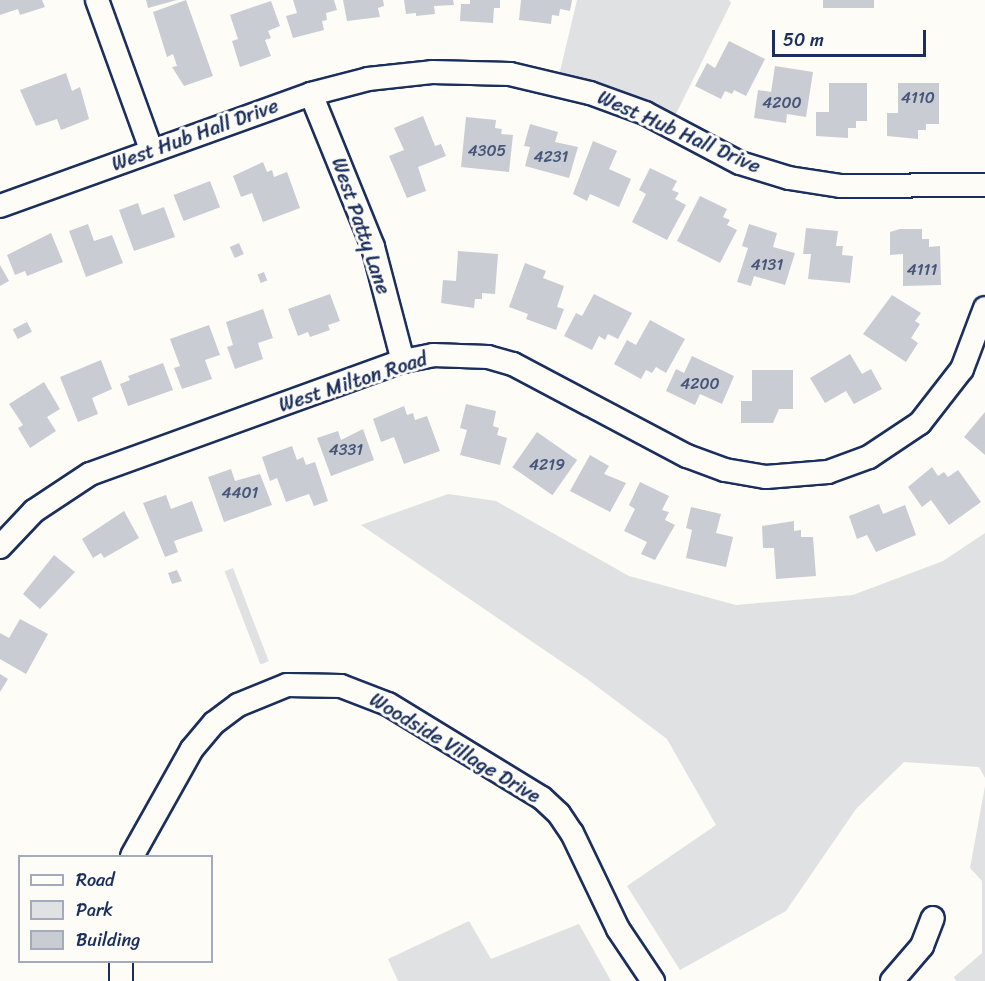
<!DOCTYPE html>
<html>
<head>
<meta charset="utf-8">
<style>
	body { margin:0 }
	#map { position:relative; width:985px; height:981px; overflow:hidden; background:#fdfcf7; font-family:Sriracha,sans-serif }
	div>[style] { position:absolute }
	[style*='--x'] { left:calc(var(--x)*1px); top:calc(var(--y)*1px); width:calc(var(--w)*1px); rotate:calc(var(--a)*1deg) }
	.green>* { inset:0; background:#e0e1e3; transform-origin:0 0 }
	.building>* { inset:0; background:#c9ccd3; transform-origin:0 0 }
	.roads { filter:drop-shadow(2px 0 #1b2f5e) drop-shadow(-2px 0 #1b2f5e) drop-shadow(0 2px #1b2f5e) drop-shadow(0 -2px #1b2f5e) }
	.minor>* { height:22px; margin:-11px; padding:0 11px; transform-origin:11px; border-radius:11px; background:#fdfcf7 }
	span { translate:-50% -50%; white-space:nowrap; text-align:center; line-height:1.15; -webkit-text-stroke:6px #fdfcf7; paint-order:stroke }
	.number-label { font-size:16px; color:#46567b }
	.number-label span { -webkit-text-stroke-width:0 }
	.street-label { font-size:20px; color:#1b2f5e }
	.legend { position:absolute; left:18px; top:855px; width:195px; height:108px; box-sizing:border-box; background:#fdfcf7; border:2px solid #a3aaba; margin:0; padding:8px 10px; list-style:none; font-size:18px; color:#1b2f5e }
	.legend li { display:flex; align-items:center; gap:12px; height:30px }
	.legend b { width:30px; border:2px solid #a3aaba }
	.scale { position:absolute; left:772px; top:30px; width:154px; height:27px; box-sizing:border-box; border:3px solid #1b2f5e; border-top:0; padding-left:8px; font-size:18px; line-height:21px; white-space:nowrap; color:#1b2f5e; -webkit-text-stroke:4px #fdfcf7; paint-order:stroke }
</style>
</head>
<body>
<div id="map">
	<div class="green">
		<i style="clip-path:polygon(577px 0,729px 0,731px 3px,670px 126px,557px 84px)"></i>
		<i style="clip-path:polygon(448px 494px,496px 501px,629px 576px,736px 605px,853px 595px,943px 561px,985px 533px,985px 778px,979px 767px,904px 762px,856px 809px,786px 911px,680px 970px,627px 886px,716px 825px,667px 739px,587px 679px,361px 525px)"></i>
		<i style="left:233px;top:568px;width:100px;height:9px;rotate:69deg"></i>
		<i style="clip-path:polygon(985px 786px,985px 981px,956px 981px,954px 977px,982px 953px,982px 881px,970px 868px)"></i>
		<i style="clip-path:polygon(469px 921px,491px 959px,579px 924px,611px 981px,398px 981px,388px 959px)"></i>
	</div>
	<div class="building">
		<i style="clip-path:polygon(0 0,42px 0,45px 7px,20px 15px,18px 9px,0 15px)"></i>
		<i style="clip-path:polygon(146px 0,177px 0,148px 8px)"></i>
		<i style="clip-path:polygon(186px 0,213px 76px,184px 86px,172px 67px,177px 66px,173px 54px,167px 57px,153px 12px)"></i>
		<i style="clip-path:polygon(293px 0,334px 0,337px 10px,326px 13px,327px 20px,322px 21px,324px 30px,293px 38px,286px 16px,297px 13px)"></i>
		<i style="clip-path:polygon(343px 0,383px 0,384px 6px,378px 8px,380px 17px,347px 21px)"></i>
		<i style="clip-path:polygon(404px 0,453px 0,454px 5px,434px 6px,435px 14px,416px 16px,416px 13px,406px 14px)"></i>
		<i style="clip-path:polygon(470px 0,500px 0,500px 8px,494px 8px,493px 23px,460px 21px,461px 4px,470px 4px)"></i>
		<i style="clip-path:polygon(521px 0,572px 0,570px 11px,560px 9px,559px 16px,552px 15px,551px 24px,519px 20px)"></i>
		<i style="left:823px;top:0;width:51px;height:8px"></i>
		<i style="clip-path:polygon(271px 1px,280px 26px,268px 31px,271px 38px,265px 40px,271px 56px,240px 67px,232px 41px,238px 39px,230px 15px)"></i>
		<i style="clip-path:polygon(729px 41px,765px 59px,746px 96px,734px 90px,732px 94px,725px 91px,721px 99px,695px 86px,707px 63px,715px 68px)"></i>
		<i style="clip-path:polygon(775px 66px,813px 72px,806px 117px,787px 114px,786px 123px,754px 118px,758px 90px,771px 92px)"></i>
		<i style="clip-path:polygon(66px 73px,72px 91px,80px 87px,89px 119px,61px 130px,57px 119px,36px 126px,20px 90px)"></i>
		<i style="clip-path:polygon(829px 83px,867px 83px,867px 121px,856px 121px,856px 128px,848px 128px,848px 138px,816px 136px,816px 112px,829px 112px)"></i>
		<i style="clip-path:polygon(898px 83px,939px 83px,939px 124px,926px 124px,926px 130px,918px 130px,918px 139px,887px 136px,887px 113px,898px 113px)"></i>
		<i style="clip-path:polygon(423px 116px,435px 146px,441px 144px,446px 156px,418px 167px,426px 191px,407px 198px,389px 156px,404px 150px,394px 128px)"></i>
		<i style="clip-path:polygon(466px 117px,496px 120px,495px 128px,502px 129px,501px 134px,513px 135px,509px 172px,461px 167px)"></i>
		<i style="clip-path:polygon(530px 124px,558px 132px,555px 142px,578px 147px,569px 178px,525px 166px,530px 147px,524px 146px)"></i>
		<i style="clip-path:polygon(593px 141px,617px 151px,609px 169px,631px 179px,619px 207px,590px 194px,587px 201px,573px 194px)"></i>
		<i style="clip-path:polygon(263px 162px,267px 172px,272px 170px,274px 177px,287px 172px,300px 208px,263px 222px,252px 193px,241px 197px,233px 176px)"></i>
		<i style="clip-path:polygon(650px 168px,677px 181px,672px 190px,679px 193px,675px 199px,686px 205px,667px 240px,632px 222px,646px 194px,639px 190px)"></i>
		<i style="left:210px;top:181px;width:28px;height:39px;rotate:69deg"></i>
		<i style="clip-path:polygon(700px 196px,727px 209px,723px 217px,730px 220px,727px 225px,737px 230px,720px 263px,677px 241px)"></i>
		<i style="clip-path:polygon(138px 203px,142px 215px,164px 207px,175px 237px,134px 251px,119px 210px)"></i>
		<i style="clip-path:polygon(88px 224px,94px 241px,112px 235px,123px 263px,86px 277px,69px 231px)"></i>
		<i style="clip-path:polygon(749px 224px,777px 233px,773px 247px,795px 253px,785px 285px,754px 276px,751px 286px,737px 282px,748px 248px,742px 246px)"></i>
		<i style="clip-path:polygon(806px 228px,838px 231px,836px 246px,843px 246px,842px 255px,853px 256px,850px 283px,808px 279px,811px 254px,803px 254px)"></i>
		<i style="clip-path:polygon(900px 229px,922px 229px,922px 239px,929px 239px,929px 247px,940px 246px,941px 285px,903px 286px,903px 254px,890px 255px,890px 232px)"></i>
		<i style="clip-path:polygon(51px 233px,63px 262px,27px 276px,25px 271px,15px 275px,7px 255px)"></i>
		<i style="left:239px;top:243px;width:12px;height:10px;rotate:66deg"></i>
		<i style="clip-path:polygon(458px 251px,498px 254px,495px 294px,482px 293px,482px 299px,475px 299px,474px 308px,441px 303px,443px 280px,456px 281px)"></i>
		<i style="clip-path:polygon(525px 263px,546px 271px,543px 278px,564px 286px,557px 307px,564px 309px,556px 330px,526px 319px,528px 314px,509px 307px)"></i>
		<i style="clip-path:polygon(0 265px,9px 281px,0 286px)"></i>
		<i style="left:264px;top:272px;width:9px;height:7px;rotate:69deg"></i>
		<i style="clip-path:polygon(330px 294px,340px 321px,328px 325px,330px 330px,310px 337px,308px 332px,298px 336px,288px 309px)"></i>
		<i style="clip-path:polygon(594px 294px,632px 313px,618px 339px,608px 334px,605px 340px,599px 336px,592px 350px,564px 336px,576px 313px,582px 316px)"></i>
		<i style="clip-path:polygon(892px 295px,921px 313px,915px 321px,920px 324px,911px 338px,918px 343px,906px 362px,863px 334px)"></i>
		<i style="clip-path:polygon(263px 309px,273px 338px,258px 343px,263px 359px,235px 369px,227px 347px,233px 345px,226px 322px)"></i>
		<i style="clip-path:polygon(650px 320px,685px 339px,666px 373px,656px 367px,652px 373px,646px 370px,641px 379px,614px 364px,627px 340px,636px 345px)"></i>
		<i style="left:27px;top:322px;width:11px;height:16px;rotate:63deg"></i>
		<i style="clip-path:polygon(209px 325px,220px 355px,205px 360px,212px 379px,182px 389px,174px 368px,180px 366px,170px 339px)"></i>
		<i style="clip-path:polygon(850px 354px,862px 374px,871px 369px,882px 389px,854px 404px,846px 391px,825px 403px,810px 378px)"></i>
		<i style="clip-path:polygon(692px 356px,734px 376px,722px 404px,700px 394px,695px 405px,666px 391px,676px 369px,684px 373px)"></i>
		<i style="clip-path:polygon(101px 360px,112px 389px,92px 398px,98px 414px,78px 422px,60px 377px)"></i>
		<i style="clip-path:polygon(163px 363px,173px 390px,128px 406px,120px 384px,130px 380px,128px 376px)"></i>
		<i style="clip-path:polygon(752px 370px,793px 370px,793px 409px,779px 409px,773px 423px,741px 423px,741px 401px,752px 401px)"></i>
		<i style="clip-path:polygon(44px 382px,60px 409px,47px 417px,56px 431px,30px 448px,18px 428px,23px 425px,9px 404px)"></i>
		<i style="clip-path:polygon(466px 404px,496px 411px,493px 426px,499px 428px,497px 435px,507px 438px,500px 465px,460px 455px,467px 430px,460px 428px)"></i>
		<i style="clip-path:polygon(404px 406px,407px 415px,413px 413px,415px 420px,427px 416px,440px 451px,404px 464px,394px 437px,381px 442px,373px 419px)"></i>
		<i style="clip-path:polygon(985px 412px,985px 455px,964px 437px)"></i>
		<i style="clip-path:polygon(363px 429px,374px 460px,331px 476px,317px 438px,338px 431px,341px 440px)"></i>
		<i style="left:537px;top:432px;width:49px;height:43px;rotate:35deg"></i>
		<i style="clip-path:polygon(292px 446px,297px 460px,303px 457px,306px 465px,315px 462px,328px 501px,314px 506px,309px 494px,286px 502px,277px 478px,270px 481px,262px 457px)"></i>
		<i style="clip-path:polygon(590px 455px,609px 466px,604px 474px,626px 483px,610px 512px,570px 491px)"></i>
		<i style="clip-path:polygon(932px 467px,938px 476px,944px 472px,948px 477px,958px 470px,981px 502px,949px 525px,931px 500px,922px 507px,908px 487px)"></i>
		<i style="clip-path:polygon(231px 469px,235px 481px,260px 474px,272px 505px,224px 522px,208px 477px)"></i>
		<i style="clip-path:polygon(640px 482px,669px 496px,662px 510px,669px 512px,665px 520px,675px 525px,655px 560px,641px 554px,647px 542px,624px 531px,635px 509px,629px 505px)"></i>
		<i style="clip-path:polygon(166px 495px,171px 509px,192px 501px,203px 531px,174px 541px,178px 552px,165px 557px,143px 503px)"></i>
		<i style="clip-path:polygon(879px 504px,883px 514px,905px 505px,916px 535px,876px 552px,867px 535px,857px 539px,849px 516px)"></i>
		<i style="clip-path:polygon(691px 507px,721px 514px,716px 533px,733px 537px,726px 567px,686px 558px,692px 530px,686px 528px)"></i>
		<i style="clip-path:polygon(124px 511px,139px 538px,104px 558px,101px 553px,93px 558px,82px 539px)"></i>
		<i style="clip-path:polygon(794px 521px,794px 531px,801px 530px,801px 537px,813px 537px,816px 576px,776px 579px,774px 548px,763px 548px,762px 526px)"></i>
		<i style="clip-path:polygon(54px 555px,75px 572px,40px 609px,23px 594px)"></i>
		<i style="clip-path:polygon(177px 570px,182px 581px,172px 584px,168px 573px)"></i>
		<i style="clip-path:polygon(20px 619px,48px 634px,26px 674px,0 659px,0 633px,9px 638px)"></i>
		<i style="clip-path:polygon(0 674px,8px 679px,0 692px)"></i>
	</div>
	<div class="roads">
		<div class="minor">
			<i style="--x:97;--y:0;--w:158;--a:70.1"></i>
			<i style="--x:311;--y:94;--w:165;--a:67.9"></i>
			<i style="--x:373;--y:247;--w:118;--a:75.3"></i>
			<i style="--x:0;--y:206;--w:331;--a:-19.8"></i>
			<i style="--x:311;--y:94;--w:59;--a:-14.7"></i>
			<i style="--x:368;--y:79;--w:64;--a:-6.2"></i>
			<i style="--x:432;--y:72;--w:78;--a:1.5"></i>
			<i style="--x:510;--y:74;--w:82;--a:13.4"></i>
			<i style="--x:590;--y:93;--w:59;--a:20"></i>
			<i style="--x:645;--y:113;--w:107;--a:27.8"></i>
			<i style="--x:740;--y:163;--w:51;--a:17"></i>
			<i style="--x:789;--y:178;--w:53;--a:8.7"></i>
			<i style="--x:841;--y:186;--w:144;--a:-0.4"></i>
			<i style="--x:0;--y:547;--w:50;--a:-46.6"></i>
			<i style="--x:34;--y:511;--w:67;--a:-33.5"></i>
			<i style="--x:90;--y:474;--w:333;--a:-19.9"></i>
			<i style="--x:403;--y:361;--w:31;--a:-11"></i>
			<i style="--x:433;--y:355;--w:55;--a:2.1"></i>
			<i style="--x:488;--y:357;--w:26;--a:16"></i>
			<i style="--x:513;--y:364;--w:197;--a:27.9"></i>
			<i style="--x:687;--y:456;--w:40;--a:20.2"></i>
			<i style="--x:725;--y:470;--w:42;--a:9.7"></i>
			<i style="--x:766;--y:477;--w:62;--a:-4.6"></i>
			<i style="--x:828;--y:472;--w:44;--a:-20.1"></i>
			<i style="--x:869;--y:457;--w:61;--a:-33.7"></i>
			<i style="--x:920;--y:423;--w:68;--a:-52.1"></i>
			<i style="--x:962;--y:369;--w:65;--a:-69.3"></i>
			<i style="--x:132;--y:856;--w:123;--a:-60.7"></i>
			<i style="--x:192;--y:749;--w:34;--a:-50"></i>
			<i style="--x:214;--y:723;--w:30;--a:-37"></i>
			<i style="--x:238;--y:705;--w:53;--a:-22.2"></i>
			<i style="--x:287;--y:685;--w:54;--a:1.1"></i>
			<i style="--x:341;--y:686;--w:50;--a:21"></i>
			<i style="--x:388;--y:704;--w:180;--a:31.4"></i>
			<i style="--x:542;--y:798;--w:23;--a:43"></i>
			<i style="--x:559;--y:814;--w:23;--a:56"></i>
			<i style="--x:572;--y:833;--w:106;--a:64.4"></i>
			<i style="--x:618;--y:929;--w:63;--a:56.1"></i>
			<i style="--x:121;--y:962;--w:19;--a:90"></i>
			<i style="--x:892;--y:981;--w:46;--a:-49.4"></i>
			<i style="--x:922;--y:946;--w:30;--a:-69"></i>
		</div>
	</div>
	<div class="number-label">
		<span style="left:918px;top:98px">4110</span>
		<span style="left:782px;top:103px">4200</span>
		<span style="left:487px;top:151px">4305</span>
		<span style="left:551px;top:157px">4231</span>
		<span style="left:767px;top:265px">4131</span>
		<span style="left:922px;top:270px">4111</span>
		<span style="left:700px;top:384px">4200</span>
		<span style="left:346px;top:450px">4331</span>
		<span style="left:547px;top:465px">4219</span>
		<span style="left:240px;top:493px">4401</span>
	</div>
	<div class="street-label">
		<span style="left:679px;top:132px;rotate:24deg">West Hub Hall Drive</span>
		<span style="left:195px;top:135px;rotate:-20deg">West Hub Hall Drive</span>
		<span style="left:361px;top:226px;rotate:71deg">West Patty Lane</span>
		<span style="left:353px;top:382px;rotate:-18deg">West Milton Road</span>
		<span style="left:455px;top:748px;rotate:31deg">Woodside Village Drive</span>
	</div>
	<ul class="legend">
	<li><b style="height:8px;background:#fdfcf7"></b>Road</li>
	<li><b style="height:16px;background:#e0e1e3"></b>Park</li>
	<li><b style="height:16px;background:#c9ccd3"></b>Building</li>
	</ul>
	<div class="scale">50 m</div>
</div>
</body>
</html>
